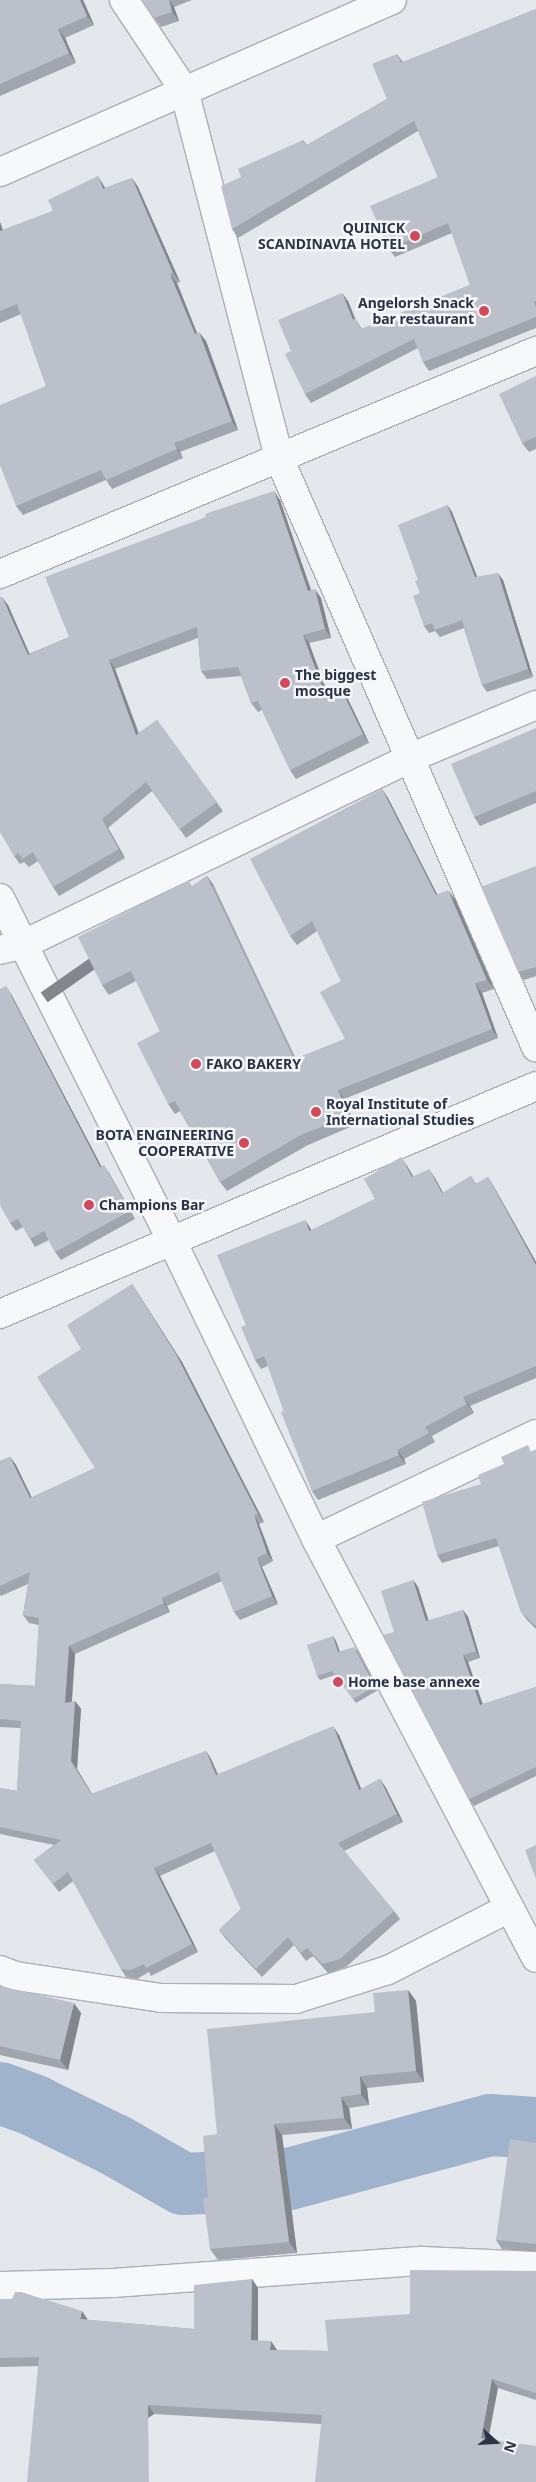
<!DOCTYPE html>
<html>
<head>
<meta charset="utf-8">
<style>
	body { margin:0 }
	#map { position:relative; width:536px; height:2482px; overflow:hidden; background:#e4e7ec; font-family:"Noto Sans",sans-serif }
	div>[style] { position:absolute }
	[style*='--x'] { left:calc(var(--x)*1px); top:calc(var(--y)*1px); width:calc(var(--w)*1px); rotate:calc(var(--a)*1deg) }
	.river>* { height:62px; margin:-31px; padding:0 31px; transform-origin:31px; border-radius:31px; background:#9fb4cc }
	.roads { filter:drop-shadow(1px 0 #a9aeb7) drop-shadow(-1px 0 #a9aeb7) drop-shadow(0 1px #a9aeb7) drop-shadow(0 -1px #a9aeb7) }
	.street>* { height:28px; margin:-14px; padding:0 14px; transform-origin:14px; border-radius:14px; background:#f7f8fa }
	.wall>* { inset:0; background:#a1a5ae }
	.shaded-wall>* { inset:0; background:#83868d; transform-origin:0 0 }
	.building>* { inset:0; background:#bbc0ca }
	.dots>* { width:14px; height:14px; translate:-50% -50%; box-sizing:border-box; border:2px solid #f4f6f9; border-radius:50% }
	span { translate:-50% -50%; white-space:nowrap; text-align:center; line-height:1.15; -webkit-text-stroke:5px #f4f6f9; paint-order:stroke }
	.poi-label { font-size:14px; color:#2b3445; font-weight:700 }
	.right { translate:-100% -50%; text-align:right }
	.left { translate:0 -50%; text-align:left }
	.north { position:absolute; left:471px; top:2417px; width:50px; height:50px; -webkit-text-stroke:4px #f4f6f9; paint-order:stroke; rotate:109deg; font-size:14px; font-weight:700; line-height:20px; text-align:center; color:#2b3445 }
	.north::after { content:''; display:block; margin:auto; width:18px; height:22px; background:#2b3445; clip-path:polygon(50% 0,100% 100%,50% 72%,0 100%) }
</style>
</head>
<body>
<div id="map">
	<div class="river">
		<i style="--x:0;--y:2093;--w:37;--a:20"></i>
		<i style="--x:35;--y:2106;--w:89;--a:26"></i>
		<i style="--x:115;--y:2145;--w:78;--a:29.8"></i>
		<i style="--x:183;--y:2184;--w:106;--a:-2.7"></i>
		<i style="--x:289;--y:2179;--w:208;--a:-15"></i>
		<i style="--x:490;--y:2125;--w:46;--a:3.7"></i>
	</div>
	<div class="roads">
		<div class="street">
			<i style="--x:124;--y:0;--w:108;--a:56.3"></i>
			<i style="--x:184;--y:90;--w:380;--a:75.5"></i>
			<i style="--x:279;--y:458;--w:643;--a:66.43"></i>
			<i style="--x:0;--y:172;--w:428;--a:-23.7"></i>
			<i style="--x:0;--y:574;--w:581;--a:-22.59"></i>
			<i style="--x:0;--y:898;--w:384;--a:63.4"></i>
			<i style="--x:172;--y:1241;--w:331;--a:64.2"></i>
			<i style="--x:316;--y:1539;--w:473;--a:62.3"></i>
			<i style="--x:0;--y:950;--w:25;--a:-14"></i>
			<i style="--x:24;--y:944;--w:428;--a:-25.7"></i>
			<i style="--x:410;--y:758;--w:137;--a:-22.8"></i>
			<i style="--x:0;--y:1314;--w:582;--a:-23.04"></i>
			<i style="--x:316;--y:1539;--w:244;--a:-25.5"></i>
			<i style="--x:0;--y:1970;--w:17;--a:21"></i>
			<i style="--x:16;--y:1976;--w:147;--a:8.6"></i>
			<i style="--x:161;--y:1998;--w:135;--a:0.4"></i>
			<i style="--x:296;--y:1999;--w:96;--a:-17.5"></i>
			<i style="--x:388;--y:1970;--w:136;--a:-27.1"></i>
			<i style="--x:0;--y:2286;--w:113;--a:-1.5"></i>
			<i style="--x:113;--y:2283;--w:310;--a:-4.1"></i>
			<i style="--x:422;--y:2261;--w:114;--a:2.5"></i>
		</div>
	</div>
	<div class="wall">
		<i style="clip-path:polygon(0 0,83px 0,94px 25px,65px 38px,76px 63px,0 96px)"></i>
		<i style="clip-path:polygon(142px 0,192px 0,174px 7px,179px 21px,161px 27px)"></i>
		<i style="clip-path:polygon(536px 9px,536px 328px,429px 371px,423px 362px,418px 348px,311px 403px,305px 394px,291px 351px,348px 301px,355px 319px,355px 318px,362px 329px,470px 285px,452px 233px,395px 257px,389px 249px,438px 177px,418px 131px,238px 238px,232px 229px,241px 177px,303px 140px,307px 145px,387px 99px,397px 54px,403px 62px)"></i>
		<i style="clip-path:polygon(132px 178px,138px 187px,180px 282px,177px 283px,197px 333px,206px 341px,238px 430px,180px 452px,183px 458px,112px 489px,106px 480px,23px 515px,16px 506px,46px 386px,21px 314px,0 323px,0 222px,3px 230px,53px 211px,104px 186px,105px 188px)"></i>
		<i style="clip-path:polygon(536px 376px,536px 449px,529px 452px,522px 443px)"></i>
		<i style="clip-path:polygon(280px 500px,311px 590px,321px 598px,331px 638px,309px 643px,327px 691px,339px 685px,345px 693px,369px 743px,296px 779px,290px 770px,262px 710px,258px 712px,251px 703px,241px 676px,207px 679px,201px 671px,198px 638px,115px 669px,139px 733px,157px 720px,223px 811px,186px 838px,152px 791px,108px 828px,125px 858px,59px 896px,53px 887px,38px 861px,29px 867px,24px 862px,20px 864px,14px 856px,8px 605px,29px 654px,69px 637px)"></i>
		<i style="clip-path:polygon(447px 505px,452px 512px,477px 577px,503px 580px,533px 677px,487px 692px,482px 685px,464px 628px,440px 637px,435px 631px,429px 633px,424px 626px,418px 580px)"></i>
		<i style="clip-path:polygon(536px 728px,536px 803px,480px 826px,474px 817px)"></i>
		<i style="clip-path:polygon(382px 789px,388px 798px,437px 894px,455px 899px,494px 989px,482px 993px,498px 1038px,344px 1099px,355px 1125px,308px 1145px,227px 1191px,220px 1182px,180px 1111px,175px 1114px,168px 1104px,160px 1031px,136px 981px,109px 995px,102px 985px,188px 881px,192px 887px,214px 886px,296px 1059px,345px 1039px,341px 981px,317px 931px,297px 945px,290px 936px)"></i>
		<i style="clip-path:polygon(536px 866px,536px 976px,524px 980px,518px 972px)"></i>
		<i style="clip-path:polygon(11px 994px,101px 1166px,109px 1173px,135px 1219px,61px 1260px,55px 1252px,49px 1240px,35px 1247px,23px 1227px,16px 1231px,10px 1223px)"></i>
		<i style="clip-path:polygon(407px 1166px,413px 1177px,435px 1178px,443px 1193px,471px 1176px,476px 1184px,488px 1177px,494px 1187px,536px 1262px,536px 1378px,470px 1406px,474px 1413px,432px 1436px,435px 1442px,404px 1459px,406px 1464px,318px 1500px,312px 1491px,268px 1366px,261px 1369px,255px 1360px,246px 1325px,312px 1230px,375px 1199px)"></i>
		<i style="clip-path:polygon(132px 1284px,182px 1362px,264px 1522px,259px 1524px,273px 1561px,262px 1567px,278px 1604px,240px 1620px,234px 1612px,222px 1581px,167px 1606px,170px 1612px,75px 1654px,72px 1702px,75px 1701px,81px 1709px,77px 1769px,92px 1794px,206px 1751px,211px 1759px,218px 1774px,339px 1735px,361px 1789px,380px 1779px,386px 1788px,403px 1822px,344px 1851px,394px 1911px,400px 1919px,346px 1967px,328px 1973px,313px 1956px,306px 1961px,294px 1945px,262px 1977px,225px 1938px,219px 1930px,241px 1909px,215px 1851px,160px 1876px,198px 1952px,151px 1976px,149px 1972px,137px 1979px,126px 1977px,121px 1969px,73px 1881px,59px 1892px,34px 1860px,54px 1845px,0 1834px,0 1788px,17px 1791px,21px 1728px,0 1727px,0 1684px,35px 1686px,39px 1625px,29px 1623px,23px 1615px,28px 1584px,1px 1596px,0 1595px,0 1461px,10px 1457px,16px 1465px,31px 1498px,95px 1468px,81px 1349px)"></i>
		<i style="clip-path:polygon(536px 1450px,536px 1629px,527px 1620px,521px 1612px,499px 1546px,442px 1563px,437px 1555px,481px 1484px,504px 1464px)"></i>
		<i style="clip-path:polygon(413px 1580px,418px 1587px,428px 1621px,463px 1610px,468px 1617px,480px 1658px,468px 1662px,483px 1704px,536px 1687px,536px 1776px,474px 1806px,469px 1799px)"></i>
		<i style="clip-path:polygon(333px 1636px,336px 1641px,340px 1652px,357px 1651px,378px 1690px,356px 1703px,335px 1675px,320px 1680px,317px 1676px)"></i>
		<i style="clip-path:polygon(0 1986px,81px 2013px,68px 2070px,0 2055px)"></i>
		<i style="clip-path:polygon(408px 1990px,416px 2001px,424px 2082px,367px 2088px,369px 2105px,349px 2108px,352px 2129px,282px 2135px,297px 2253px,218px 2260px,210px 2249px,208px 2198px,217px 2134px,375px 2012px)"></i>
		<i style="clip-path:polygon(536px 2143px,536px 2252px,502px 2249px,496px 2240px)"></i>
		<i style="clip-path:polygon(536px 2271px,536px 2400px,498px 2388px,321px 2424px,154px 2414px,38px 2366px,0 2367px,0 2299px,88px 2320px,194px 2329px,252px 2279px,258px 2288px,258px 2341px,277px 2350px,328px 2351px,410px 2314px)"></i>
	</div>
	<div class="shaded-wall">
		<i style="clip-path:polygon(80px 0,83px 0,94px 25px,87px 16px)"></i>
		<i style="clip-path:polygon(169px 0,174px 7px,179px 21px,172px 12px)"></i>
		<i style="clip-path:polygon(58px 29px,65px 38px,76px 63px,69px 53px)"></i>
		<i style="clip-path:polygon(98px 176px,104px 186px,110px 198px,103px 189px)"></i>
		<i style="clip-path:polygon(132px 178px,138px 187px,180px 282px,173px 273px)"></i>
		<i style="clip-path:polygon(0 222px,6px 240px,0 231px)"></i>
		<i style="clip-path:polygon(170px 274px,177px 283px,201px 343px,195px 334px)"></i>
		<i style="clip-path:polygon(342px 293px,348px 301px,359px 328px,353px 320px)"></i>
		<i style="clip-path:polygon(199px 332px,206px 341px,238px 430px,232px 421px)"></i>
		<i style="clip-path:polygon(174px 443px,180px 452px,183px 458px,177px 449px)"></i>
		<i style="clip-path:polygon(274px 491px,280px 500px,314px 599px,308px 591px)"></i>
		<i style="clip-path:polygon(447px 505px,452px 512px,480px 584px,475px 577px)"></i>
		<i style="clip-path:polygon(498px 573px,503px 580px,533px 677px,528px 669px)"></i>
		<i style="clip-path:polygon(315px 589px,321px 598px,331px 638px,325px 629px)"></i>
		<i style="clip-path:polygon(2px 597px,8px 605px,34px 664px,28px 655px)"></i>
		<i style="clip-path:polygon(303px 635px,309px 643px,330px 701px,324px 692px)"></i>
		<i style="clip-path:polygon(109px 660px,115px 669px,142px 744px,136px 735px)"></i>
		<i style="clip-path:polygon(339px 685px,345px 693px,369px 743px,363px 734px)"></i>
		<i style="clip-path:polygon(382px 789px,388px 798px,442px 904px,436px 895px)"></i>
		<i style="clip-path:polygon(102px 819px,108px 828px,125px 858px,119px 849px)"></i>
		<i style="left:207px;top:876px;width:12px;height:203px;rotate:55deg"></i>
		<i style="clip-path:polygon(448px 890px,455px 899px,494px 989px,487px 980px)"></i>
		<i style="clip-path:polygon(475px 983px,482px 993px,498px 1038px,492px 1029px)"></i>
		<i style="clip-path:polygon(6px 986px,11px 994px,106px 1175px,100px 1167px)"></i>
		<i style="clip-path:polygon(338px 1090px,344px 1099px,355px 1125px,349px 1116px)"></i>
		<i style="clip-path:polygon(401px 1157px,407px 1166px,419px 1186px,412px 1177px)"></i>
		<i style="clip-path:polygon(104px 1165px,109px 1173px,135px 1219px,130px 1211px)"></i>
		<i style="clip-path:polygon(429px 1169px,435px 1178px,448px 1202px,442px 1193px)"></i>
		<i style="clip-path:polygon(488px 1177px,494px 1187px,536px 1262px,536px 1265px)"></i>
		<i style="clip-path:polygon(305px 1220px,311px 1229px,316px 1240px,309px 1231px)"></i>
		<i style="clip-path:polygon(132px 1284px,182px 1362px,264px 1522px,258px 1514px)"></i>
		<i style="clip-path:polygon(463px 1397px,470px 1406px,474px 1413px,467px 1404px)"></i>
		<i style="clip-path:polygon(397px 1450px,404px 1459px,406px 1464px,399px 1455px)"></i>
		<i style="clip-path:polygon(10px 1457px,16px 1465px,36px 1506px,30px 1498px)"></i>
		<i style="clip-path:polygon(254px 1515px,259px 1524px,273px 1561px,267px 1553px)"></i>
		<i style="clip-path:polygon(257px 1558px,262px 1567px,278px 1604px,272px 1596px)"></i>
		<i style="clip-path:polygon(413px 1580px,418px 1587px,431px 1628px,426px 1621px)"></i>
		<i style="clip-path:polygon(162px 1598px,167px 1606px,170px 1612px,164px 1603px)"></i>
		<i style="clip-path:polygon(463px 1610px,468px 1617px,480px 1658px,476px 1651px)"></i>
		<i style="clip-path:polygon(333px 1636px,336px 1641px,341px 1656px,338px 1652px)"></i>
		<i style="clip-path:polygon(69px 1646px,75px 1654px,71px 1711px,65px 1703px)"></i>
		<i style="clip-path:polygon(354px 1647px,357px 1651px,378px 1690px,375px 1686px)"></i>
		<i style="clip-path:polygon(463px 1655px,468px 1662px,485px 1712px,480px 1705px)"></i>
		<i style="clip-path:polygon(75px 1701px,81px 1709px,77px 1769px,97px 1802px,71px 1761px)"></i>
		<i style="clip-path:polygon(333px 1726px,339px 1735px,365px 1798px,359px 1790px)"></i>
		<i style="clip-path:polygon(206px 1751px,211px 1759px,221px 1783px,216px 1775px)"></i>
		<i style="clip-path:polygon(380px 1779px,386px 1788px,403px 1822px,397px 1814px)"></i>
		<i style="clip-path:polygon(154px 1868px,160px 1876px,198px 1952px,192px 1944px)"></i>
		<i style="clip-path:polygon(408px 1990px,416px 2001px,424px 2082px,416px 2071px)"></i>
		<i style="clip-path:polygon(74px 2003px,81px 2013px,68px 2070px,60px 2060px)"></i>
		<i style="clip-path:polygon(360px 2076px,367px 2088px,369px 2105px,361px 2094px)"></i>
		<i style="clip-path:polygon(341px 2097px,349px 2108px,352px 2129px,344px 2118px)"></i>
		<i style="clip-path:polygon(274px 2124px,282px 2135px,297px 2253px,289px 2242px)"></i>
		<i style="clip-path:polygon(252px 2279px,258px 2288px,258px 2349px,251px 2340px)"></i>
		<i style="clip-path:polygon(82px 2311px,88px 2320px,80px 2319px)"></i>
		<i style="clip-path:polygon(271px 2341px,277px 2350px,270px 2350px)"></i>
		<i style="clip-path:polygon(492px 2379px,498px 2388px,487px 2446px,481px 2438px)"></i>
		<i style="left:148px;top:2405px;width:11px;height:77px;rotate:56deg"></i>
	</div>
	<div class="building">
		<i style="clip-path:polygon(0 0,80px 0,87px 16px,58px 29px,69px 53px,0 84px)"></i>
		<i style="clip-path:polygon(142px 0,169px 0,172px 12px,154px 18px)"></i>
		<i style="clip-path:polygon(536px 9px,536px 301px,534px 302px,536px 308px,536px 317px,423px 362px,414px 339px,305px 394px,285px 354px,291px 351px,278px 320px,342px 293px,353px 320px,355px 318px,361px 329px,470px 285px,448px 223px,389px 249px,370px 206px,438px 177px,414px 121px,232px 229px,221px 186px,241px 177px,238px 169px,303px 140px,306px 146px,387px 99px,372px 64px,397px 54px,401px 63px)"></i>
		<i style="clip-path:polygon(98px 176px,103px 189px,132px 178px,173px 273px,170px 274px,195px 334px,199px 332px,232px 421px,174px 443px,177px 449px,106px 480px,101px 470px,16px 506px,0 465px,0 405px,46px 386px,17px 304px,0 311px,0 231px,53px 211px,48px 200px)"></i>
		<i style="clip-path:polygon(536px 376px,536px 437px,522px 443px,499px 394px)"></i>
		<i style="clip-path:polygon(274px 491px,308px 591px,315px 589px,325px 629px,303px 635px,324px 692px,339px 685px,363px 734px,290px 770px,258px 701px,251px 703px,238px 667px,201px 671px,197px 627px,109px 660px,136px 735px,157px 720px,217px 802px,180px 829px,146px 782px,102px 819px,119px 849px,53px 887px,33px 852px,23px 859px,18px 853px,14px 856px,0 832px,0 597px,2px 597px,28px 655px,69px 637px,45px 577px,206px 517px,205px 514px)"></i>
		<i style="clip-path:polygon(447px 505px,475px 577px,498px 573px,528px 669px,482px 685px,462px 620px,435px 630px,432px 623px,424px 626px,413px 596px,420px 593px,415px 581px,418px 580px,398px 525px)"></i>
		<i style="clip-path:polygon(536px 728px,536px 791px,474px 817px,451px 764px)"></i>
		<i style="clip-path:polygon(382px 789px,436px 895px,448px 890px,487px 980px,475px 983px,492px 1029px,338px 1090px,349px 1116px,301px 1135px,220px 1182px,175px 1101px,168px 1104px,137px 1043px,160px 1031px,131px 971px,102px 985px,78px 937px,188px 881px,191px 887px,207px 876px,294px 1059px,345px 1039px,320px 992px,341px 981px,312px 921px,290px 936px,250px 859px)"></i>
		<i style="clip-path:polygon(536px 866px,536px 967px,518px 972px,481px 887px)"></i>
		<i style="clip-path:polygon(6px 986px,100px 1167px,104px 1165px,130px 1211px,55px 1252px,44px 1231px,30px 1239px,18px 1219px,10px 1223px,0 1205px,0 989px)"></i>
		<i style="clip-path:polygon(401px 1157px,412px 1177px,429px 1169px,442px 1193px,471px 1176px,475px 1184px,488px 1177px,536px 1265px,536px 1366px,463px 1397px,467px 1404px,425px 1427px,429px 1433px,397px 1450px,399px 1455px,312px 1491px,281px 1412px,284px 1411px,264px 1356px,255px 1360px,241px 1327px,246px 1325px,217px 1255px,305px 1220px,309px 1231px,375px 1199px,364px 1179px)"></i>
		<i style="clip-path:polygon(132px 1284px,176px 1354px,258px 1514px,254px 1515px,267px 1553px,257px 1558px,272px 1596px,234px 1612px,218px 1572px,162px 1598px,164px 1603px,69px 1646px,65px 1703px,75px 1701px,71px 1761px,91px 1794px,206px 1751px,216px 1775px,333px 1726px,359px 1790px,380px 1779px,397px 1814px,338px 1843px,394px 1911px,340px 1959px,322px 1964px,307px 1948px,301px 1953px,288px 1937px,256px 1969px,219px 1930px,241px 1909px,211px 1843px,154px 1868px,192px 1944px,146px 1968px,144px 1964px,131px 1970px,121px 1969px,68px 1872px,53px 1884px,34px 1860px,61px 1840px,0 1827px,0 1788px,17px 1791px,21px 1721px,0 1719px,0 1684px,35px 1686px,39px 1618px,23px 1615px,30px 1572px,0 1586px,0 1461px,10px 1457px,30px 1498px,95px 1468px,37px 1377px,81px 1349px,67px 1325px)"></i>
		<i style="clip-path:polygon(528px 1445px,531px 1452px,536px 1450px,536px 1626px,521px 1612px,496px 1538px,437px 1555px,422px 1502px,481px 1484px,478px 1475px,504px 1464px,501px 1457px)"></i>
		<i style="clip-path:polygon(413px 1580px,426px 1621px,463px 1610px,476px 1651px,463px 1655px,480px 1705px,536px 1687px,536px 1767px,469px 1799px,383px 1635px,394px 1632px,381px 1591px)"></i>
		<i style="clip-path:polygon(333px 1636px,338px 1652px,354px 1647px,375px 1686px,353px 1699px,332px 1671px,317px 1676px,307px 1645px)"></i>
		<i style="clip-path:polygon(536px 1845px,536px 1879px,525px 1850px)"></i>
		<i style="clip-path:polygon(0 1986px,74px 2003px,60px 2060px,0 2046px)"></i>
		<i style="clip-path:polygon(408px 1990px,416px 2071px,360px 2076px,361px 2094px,341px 2097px,344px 2118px,274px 2124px,289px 2242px,210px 2249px,203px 2198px,208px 2198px,203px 2136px,217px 2134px,207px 2029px,375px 2012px,373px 1993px)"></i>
		<i style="clip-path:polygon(510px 2139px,536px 2143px,536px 2244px,496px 2240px)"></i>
		<i style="clip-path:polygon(410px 2270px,536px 2271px,536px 2393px,492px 2379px,481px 2438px,536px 2446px,536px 2482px,315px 2482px,322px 2415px,148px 2405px,149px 2482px,27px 2482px,39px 2357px,0 2358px,0 2299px,12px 2299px,15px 2292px,21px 2292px,82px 2311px,80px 2319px,194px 2329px,194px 2285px,252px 2279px,251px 2340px,271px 2341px,270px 2350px,328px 2351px,325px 2320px,410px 2314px)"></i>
	</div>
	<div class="dots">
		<i style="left:415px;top:236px;background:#d1495b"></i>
		<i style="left:484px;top:311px;background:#d1495b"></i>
		<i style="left:285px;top:683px;background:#d1495b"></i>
		<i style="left:196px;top:1064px;background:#d1495b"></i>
		<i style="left:316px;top:1112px;background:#d1495b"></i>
		<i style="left:244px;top:1143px;background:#d1495b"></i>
		<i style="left:89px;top:1205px;background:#d1495b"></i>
		<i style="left:338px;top:1682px;background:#d1495b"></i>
	</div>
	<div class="poi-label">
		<span class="right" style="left:405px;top:236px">QUINICK<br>SCANDINAVIA HOTEL</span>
		<span class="right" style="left:474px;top:311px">Angelorsh Snack<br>bar restaurant</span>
		<span class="left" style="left:295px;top:683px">The biggest<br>mosque</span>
		<span class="left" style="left:206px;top:1064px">FAKO BAKERY</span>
		<span class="left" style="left:326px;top:1112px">Royal Institute of<br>International Studies</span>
		<span class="right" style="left:234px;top:1143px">BOTA ENGINEERING<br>COOPERATIVE</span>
		<span class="left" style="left:99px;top:1205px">Champions Bar</span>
		<span class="left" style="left:348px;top:1682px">Home base annexe</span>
	</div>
	<div class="north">N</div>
</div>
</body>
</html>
